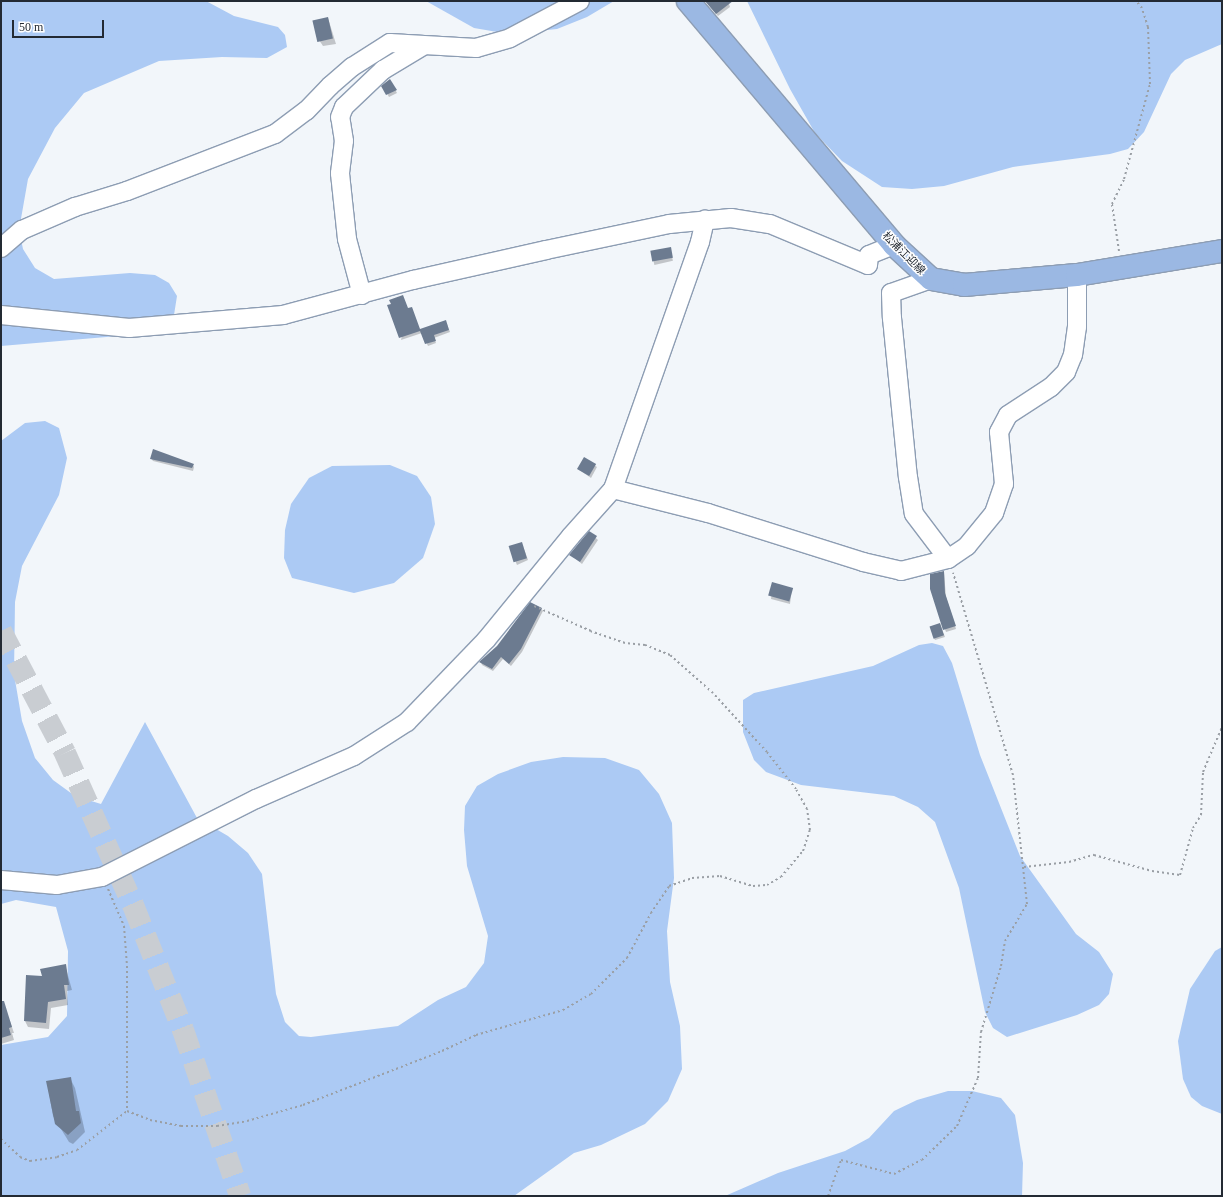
<!DOCTYPE html>
<html>
<head>
<meta charset="utf-8">
<style>
	body { margin:0 }
	#map { position:relative; width:1223px; height:1197px; overflow:hidden; background:#f2f6fa; font-family:"Times New Roman","Noto Sans JP",serif }
	div>[style] { position:absolute }
	[style*='--x'] { left:calc(var(--x)*1px); top:calc(var(--y)*1px); width:calc(var(--w)*1px); rotate:calc(var(--a)*1deg) }
	.green>* { inset:0; background:#accaf4 }
	.shadow>* { inset:0; background:#0003; transform-origin:0 0 }
	.building>* { inset:0; background:#6c7b90; transform-origin:0 0 }
	.highway-tunnel>* { height:22px; margin-top:-11px; transform-origin:0; background:repeating-linear-gradient(90deg,#c9cdd2 0 22px,transparent 0 33px) }
	.path>* { height:2px; margin-top:-1px; transform-origin:0; background:repeating-linear-gradient(90deg,#9a9fa5 0 2px,transparent 0 5px) }
	.roads { filter:drop-shadow(1px 0 #8d9db3) drop-shadow(-1px 0 #8d9db3) drop-shadow(0 1px #8d9db3) drop-shadow(0 -1px #8d9db3) }
	.minor>* { height:18px; margin:-9px; padding:0 9px; transform-origin:9px; border-radius:9px; background:#fff }
	.major>* { height:22px; margin:-11px; padding:0 11px; transform-origin:11px; border-radius:11px; background:#9bb8e3 }
	span { translate:-50% -50%; white-space:nowrap; text-align:center; line-height:1.15; -webkit-text-stroke:3px #fff; paint-order:stroke }
	.street-label { font-size:11px; color:#232a33 }
	.frame { position:absolute; inset:0; border:2px solid #232a33; pointer-events:none }
	.scale { position:absolute; left:12px; top:20px; width:92px; height:18px; box-sizing:border-box; border:2px solid #232a33; border-top:0; padding-left:5px; font-size:12px; line-height:14px; white-space:nowrap; color:#232a33; -webkit-text-stroke:3px #fff; paint-order:stroke }
</style>
</head>
<body>
<div id="map">
	<div class="green">
		<i style="clip-path:polygon(1px 1px,206px 1px,234px 16px,278px 27px,285px 35px,287px 47px,267px 58px,222px 57px,159px 61px,84px 93px,55px 128px,28px 179px,19px 230px,23px 249px,35px 268px,54px 279px,130px 273px,155px 275px,169px 283px,177px 296px,174px 315px,156px 325px,118px 336px,1px 346px)"></i>
		<i style="clip-path:polygon(426px 1px,614px 1px,587px 17px,557px 29px,509px 34px,474px 28px)"></i>
		<i style="clip-path:polygon(747px 1px,1222px 1px,1222px 44px,1185px 60px,1171px 74px,1144px 132px,1128px 149px,1110px 154px,1013px 167px,944px 186px,912px 189px,882px 187px,842px 161px,815px 133px,790px 89px)"></i>
		<i style="clip-path:polygon(45px 421px,59px 428px,67px 458px,59px 495px,22px 566px,15px 602px,14px 674px,22px 721px,35px 758px,53px 780px,75px 796px,101px 804px,145px 722px,197px 818px,228px 836px,248px 853px,262px 874px,276px 994px,285px 1022px,299px 1036px,311px 1037px,398px 1026px,438px 1000px,466px 987px,484px 963px,488px 936px,467px 866px,464px 830px,465px 806px,477px 786px,498px 774px,531px 762px,563px 757px,605px 758px,639px 770px,659px 794px,672px 823px,674px 878px,667px 931px,670px 982px,680px 1026px,682px 1069px,668px 1101px,645px 1124px,601px 1145px,574px 1153px,514px 1196px,1px 1196px,1px 1045px,48px 1037px,67px 1016px,68px 951px,56px 907px,16px 900px,1px 904px,1px 441px,25px 423px)"></i>
		<i style="clip-path:polygon(390px 465px,417px 476px,431px 497px,435px 524px,423px 558px,394px 583px,354px 593px,292px 578px,284px 558px,285px 530px,291px 504px,309px 478px,332px 466px)"></i>
		<i style="clip-path:polygon(932px 643px,943px 646px,952px 663px,980px 755px,1020px 856px,1076px 934px,1099px 952px,1113px 974px,1109px 994px,1099px 1005px,1077px 1015px,1007px 1037px,993px 1028px,985px 1012px,959px 888px,935px 822px,918px 807px,894px 796px,801px 785px,766px 772px,754px 760px,743px 732px,743px 700px,754px 693px,873px 666px,919px 645px)"></i>
		<i style="clip-path:polygon(1222px 947px,1222px 1114px,1202px 1106px,1191px 1097px,1183px 1079px,1178px 1041px,1190px 989px,1215px 951px)"></i>
		<i style="clip-path:polygon(948px 1091px,972px 1091px,1001px 1098px,1015px 1115px,1023px 1163px,1022px 1196px,725px 1196px,778px 1173px,845px 1151px,869px 1138px,894px 1111px,917px 1100px)"></i>
	</div>
	<div class="shadow">
		<i style="clip-path:polygon(705px 1px,728px 1px,730px 7px,718px 16px)"></i>
		<i style="clip-path:polygon(328px 18px,336px 44px,323px 46px,319px 40px)"></i>
		<i style="clip-path:polygon(390px 80px,397px 93px,389px 97px,383px 86px)"></i>
		<i style="left:670px;top:248px;width:13px;height:19px;rotate:77deg"></i>
		<i style="clip-path:polygon(408px 309px,420px 330px,447px 324px,450px 332px,434px 338px,436px 343px,428px 346px,422px 333px,401px 340px)"></i>
		<i style="clip-path:polygon(151px 458px,193px 465px,194px 467px,193px 471px,153px 461px)"></i>
		<i style="clip-path:polygon(584px 458px,597px 467px,591px 478px,578px 469px)"></i>
		<i style="clip-path:polygon(590px 533px,598px 540px,582px 564px,571px 555px)"></i>
		<i style="clip-path:polygon(523px 546px,528px 560px,517px 565px,510px 548px)"></i>
		<i style="clip-path:polygon(944px 572px,946px 597px,956px 629px,946px 632px,931px 589px)"></i>
		<i style="clip-path:polygon(773px 584px,792px 589px,790px 604px,771px 599px)"></i>
		<i style="clip-path:polygon(541px 608px,543px 611px,522px 652px,511px 666px,503px 659px,493px 671px,482px 665px,481px 662px)"></i>
		<i style="clip-path:polygon(940px 624px,945px 637px,935px 640px,934px 638px)"></i>
		<i style="clip-path:polygon(65px 965px,72px 990px,67px 991px,68px 1005px,51px 1008px,49px 1029px,28px 1027px,25px 1021px,43px 977px)"></i>
		<i style="clip-path:polygon(1px 1010px,10px 1021px,14px 1033px,12px 1033px,14px 1040px,1px 1044px)"></i>
		<i style="clip-path:polygon(70px 1078px,75px 1088px,85px 1132px,73px 1144px,69px 1142px,53px 1116px,47px 1081px)"></i>
	</div>
	<div class="building">
		<i style="clip-path:polygon(705px 1px,733px 1px,716px 14px)"></i>
		<i style="left:328px;top:17px;width:22px;height:16px;rotate:77deg"></i>
		<i style="clip-path:polygon(390px 79px,397px 90px,386px 95px,381px 86px)"></i>
		<i style="left:671px;top:247px;width:11px;height:21px;rotate:80deg"></i>
		<i style="clip-path:polygon(403px 295px,408px 308px,412px 307px,420px 329px,446px 320px,449px 330px,434px 335px,436px 341px,425px 344px,420px 331px,399px 338px,387px 305px,391px 304px,389px 300px)"></i>
		<i style="clip-path:polygon(153px 449px,194px 464px,192px 468px,150px 459px)"></i>
		<i style="left:584px;top:457px;width:14px;height:14px;rotate:30deg"></i>
		<i style="clip-path:polygon(589px 531px,597px 536px,580px 562px,569px 555px)"></i>
		<i style="left:522px;top:542px;width:17px;height:14px;rotate:73deg"></i>
		<i style="clip-path:polygon(944px 571px,945px 593px,956px 626px,943px 630px,930px 589px,930px 574px)"></i>
		<i style="left:772px;top:582px;width:22px;height:14px;rotate:16deg"></i>
		<i style="clip-path:polygon(530px 602px,542px 608px,521px 649px,509px 664px,501px 657px,492px 669px,479px 662px,497px 646px)"></i>
		<i style="left:940px;top:623px;width:13px;height:11px;rotate:72deg"></i>
		<i style="clip-path:polygon(66px 964px,69px 985px,64px 985px,66px 999px,48px 1002px,46px 1023px,24px 1021px,26px 975px,42px 976px,40px 969px)"></i>
		<i style="clip-path:polygon(1px 1001px,4px 1001px,12px 1027px,9px 1028px,11px 1035px,1px 1038px)"></i>
		<i style="clip-path:polygon(71px 1077px,76px 1111px,79px 1111px,81px 1123px,68px 1135px,55px 1124px,46px 1081px)"></i>
	</div>
	<div class="highway-tunnel">
		<i style="--x:1;--y:631;--w:138;--a:62.3"></i>
		<i style="--x:65;--y:753;--w:167;--a:65.9"></i>
		<i style="--x:133;--y:905;--w:135;--a:68.2"></i>
		<i style="--x:183;--y:1030;--w:176;--a:71"></i>
	</div>
	<div class="path">
		<i style="--x:1119;--y:251;--w:48;--a:-98.5"></i>
		<i style="--x:1112;--y:204;--w:28;--a:-64"></i>
		<i style="--x:1124;--y:179;--w:98;--a:-74.7"></i>
		<i style="--x:1150;--y:84;--w:57;--a:-92"></i>
		<i style="--x:1148;--y:27;--w:20;--a:-108"></i>
		<i style="--x:1142;--y:8;--w:9;--a:-131"></i>
		<i style="--x:1222;--y:683;--w:23;--a:90"></i>
		<i style="--x:1024;--y:867;--w:45;--a:-6.3"></i>
		<i style="--x:1069;--y:862;--w:26;--a:-16"></i>
		<i style="--x:1094;--y:855;--w:60;--a:15.4"></i>
		<i style="--x:1152;--y:871;--w:28;--a:8"></i>
		<i style="--x:1180;--y:875;--w:49;--a:-74.5"></i>
		<i style="--x:1193;--y:828;--w:15;--a:-58"></i>
		<i style="--x:1201;--y:815;--w:43;--a:-87.3"></i>
		<i style="--x:1203;--y:772;--w:49;--a:-67.1"></i>
		<i style="--x:108;--y:889;--w:40;--a:66.6"></i>
		<i style="--x:124;--y:926;--w:40;--a:85.7"></i>
		<i style="--x:127;--y:966;--w:145;--a:90"></i>
		<i style="--x:127;--y:1111;--w:25;--a:21"></i>
		<i style="--x:150;--y:1120;--w:32;--a:11"></i>
		<i style="--x:181;--y:1126;--w:36;--a:0"></i>
		<i style="--x:217;--y:1126;--w:30;--a:-9"></i>
		<i style="--x:247;--y:1121;--w:58;--a:-15.9"></i>
		<i style="--x:303;--y:1105;--w:149;--a:-21.2"></i>
		<i style="--x:442;--y:1051;--w:38;--a:-25"></i>
		<i style="--x:476;--y:1035;--w:91;--a:-16"></i>
		<i style="--x:563;--y:1010;--w:32;--a:-30"></i>
		<i style="--x:591;--y:994;--w:51;--a:-45"></i>
		<i style="--x:627;--y:958;--w:51;--a:-61.9"></i>
		<i style="--x:651;--y:913;--w:32;--a:-56"></i>
		<i style="--x:669;--y:886;--w:24;--a:-19"></i>
		<i style="--x:692;--y:878;--w:28;--a:-4"></i>
		<i style="--x:720;--y:876;--w:34;--a:17"></i>
		<i style="--x:753;--y:886;--w:14;--a:-4"></i>
		<i style="--x:767;--y:885;--w:16;--a:-30"></i>
		<i style="--x:781;--y:877;--w:34;--a:-50"></i>
		<i style="--x:803;--y:851;--w:22;--a:-72"></i>
		<i style="--x:810;--y:830;--w:21;--a:-98"></i>
		<i style="--x:807;--y:809;--w:23;--a:-119"></i>
		<i style="--x:796;--y:789;--w:47;--a:-128.1"></i>
		<i style="--x:767;--y:752;--w:80;--a:-132.5"></i>
		<i style="--x:713;--y:693;--w:57;--a:-138.5"></i>
		<i style="--x:670;--y:655;--w:27;--a:-158"></i>
		<i style="--x:645;--y:645;--w:20;--a:-174"></i>
		<i style="--x:625;--y:643;--w:36;--a:-161"></i>
		<i style="--x:591;--y:631;--w:62;--a:-156.3"></i>
		<i style="--x:1;--y:1139;--w:26;--a:43"></i>
		<i style="--x:20;--y:1157;--w:11;--a:22"></i>
		<i style="--x:30;--y:1161;--w:27;--a:-8"></i>
		<i style="--x:57;--y:1157;--w:21;--a:-19"></i>
		<i style="--x:77;--y:1150;--w:63;--a:-38"></i>
		<i style="--x:828;--y:1196;--w:38;--a:-70"></i>
		<i style="--x:841;--y:1160;--w:55;--a:14.8"></i>
		<i style="--x:894;--y:1174;--w:31;--a:-27"></i>
		<i style="--x:922;--y:1160;--w:49;--a:-44.2"></i>
		<i style="--x:957;--y:1126;--w:52;--a:-66.4"></i>
		<i style="--x:978;--y:1078;--w:46;--a:-86.3"></i>
		<i style="--x:981;--y:1032;--w:69;--a:-73.1"></i>
		<i style="--x:1001;--y:966;--w:25;--a:-81"></i>
		<i style="--x:1005;--y:941;--w:43;--a:-59.3"></i>
		<i style="--x:1027;--y:904;--w:130;--a:-96.2"></i>
		<i style="--x:1013;--y:775;--w:211;--a:-106.5"></i>
	</div>
	<div class="roads">
		<div class="minor">
			<i style="--x:1;--y:248;--w:28;--a:-41"></i>
			<i style="--x:22;--y:230;--w:58;--a:-23.5"></i>
			<i style="--x:75;--y:207;--w:54;--a:-17.1"></i>
			<i style="--x:127;--y:191;--w:159;--a:-21.1"></i>
			<i style="--x:275;--y:134;--w:39;--a:-37"></i>
			<i style="--x:306;--y:111;--w:35;--a:-46"></i>
			<i style="--x:330;--y:86;--w:29;--a:-41"></i>
			<i style="--x:352;--y:67;--w:45;--a:-32.3"></i>
			<i style="--x:390;--y:43;--w:86;--a:3.3"></i>
			<i style="--x:476;--y:48;--w:35;--a:-16"></i>
			<i style="--x:510;--y:38;--w:79;--a:-27.9"></i>
			<i style="--x:931;--y:279;--w:42;--a:160.7"></i>
			<i style="--x:891;--y:293;--w:25;--a:88"></i>
			<i style="--x:892;--y:318;--w:160;--a:84.3"></i>
			<i style="--x:908;--y:477;--w:37;--a:81"></i>
			<i style="--x:914;--y:514;--w:56;--a:52.9"></i>
			<i style="--x:362;--y:295;--w:58;--a:-105"></i>
			<i style="--x:347;--y:239;--w:66;--a:-96.1"></i>
			<i style="--x:340;--y:173;--w:32;--a:-83"></i>
			<i style="--x:344;--y:141;--w:24;--a:-99"></i>
			<i style="--x:340;--y:117;--w:11;--a:-68"></i>
			<i style="--x:344;--y:107;--w:54;--a:-43.5"></i>
			<i style="--x:383;--y:70;--w:47;--a:-31"></i>
			<i style="--x:1;--y:315;--w:129;--a:5.8"></i>
			<i style="--x:129;--y:328;--w:155;--a:-4.8"></i>
			<i style="--x:283;--y:315;--w:135;--a:-15.1"></i>
			<i style="--x:413;--y:280;--w:136;--a:-12.7"></i>
			<i style="--x:546;--y:250;--w:126;--a:-11.9"></i>
			<i style="--x:669;--y:224;--w:62;--a:-5.5"></i>
			<i style="--x:731;--y:218;--w:39;--a:9"></i>
			<i style="--x:770;--y:224;--w:106;--a:22.7"></i>
			<i style="--x:868;--y:265;--w:10;--a:-84"></i>
			<i style="--x:869;--y:255;--w:27;--a:-22"></i>
			<i style="--x:613;--y:489;--w:98;--a:14.2"></i>
			<i style="--x:708;--y:513;--w:163;--a:17.5"></i>
			<i style="--x:863;--y:562;--w:39;--a:13"></i>
			<i style="--x:901;--y:571;--w:49;--a:-14.3"></i>
			<i style="--x:948;--y:559;--w:23;--a:-34"></i>
			<i style="--x:967;--y:546;--w:43;--a:-50.7"></i>
			<i style="--x:994;--y:513;--w:31;--a:-71"></i>
			<i style="--x:1004;--y:484;--w:52;--a:-95.5"></i>
			<i style="--x:999;--y:432;--w:19;--a:-62"></i>
			<i style="--x:1008;--y:415;--w:51;--a:-33.1"></i>
			<i style="--x:1051;--y:387;--w:21;--a:-45"></i>
			<i style="--x:1066;--y:372;--w:18;--a:-68"></i>
			<i style="--x:1073;--y:355;--w:28;--a:-82"></i>
			<i style="--x:1077;--y:327;--w:52;--a:-90"></i>
			<i style="--x:1;--y:880;--w:56;--a:5.1"></i>
			<i style="--x:57;--y:885;--w:46;--a:-10.1"></i>
			<i style="--x:102;--y:877;--w:173;--a:-26.9"></i>
			<i style="--x:256;--y:799;--w:107;--a:-23.7"></i>
			<i style="--x:354;--y:756;--w:63;--a:-32.7"></i>
			<i style="--x:407;--y:722;--w:114;--a:-46.1"></i>
			<i style="--x:486;--y:640;--w:134;--a:-50.7"></i>
			<i style="--x:571;--y:536;--w:63;--a:-48.2"></i>
			<i style="--x:613;--y:489;--w:262;--a:-70.6"></i>
			<i style="--x:700;--y:242;--w:23;--a:-77"></i>
		</div>
		<div class="major">
			<i style="--x:688;--y:1;--w:319;--a:49.8"></i>
			<i style="--x:894;--y:245;--w:50;--a:42.6"></i>
			<i style="--x:931;--y:279;--w:34;--a:10"></i>
			<i style="--x:964;--y:285;--w:113;--a:-5.1"></i>
			<i style="--x:1077;--y:275;--w:147;--a:-9.4"></i>
		</div>
	</div>
	<div class="street-label">
		<span style="left:904px;top:253px;rotate:45deg">松浦江迎線</span>
	</div>
	<div class="frame"></div>
	<div class="scale">50 m</div>
</div>
</body>
</html>
